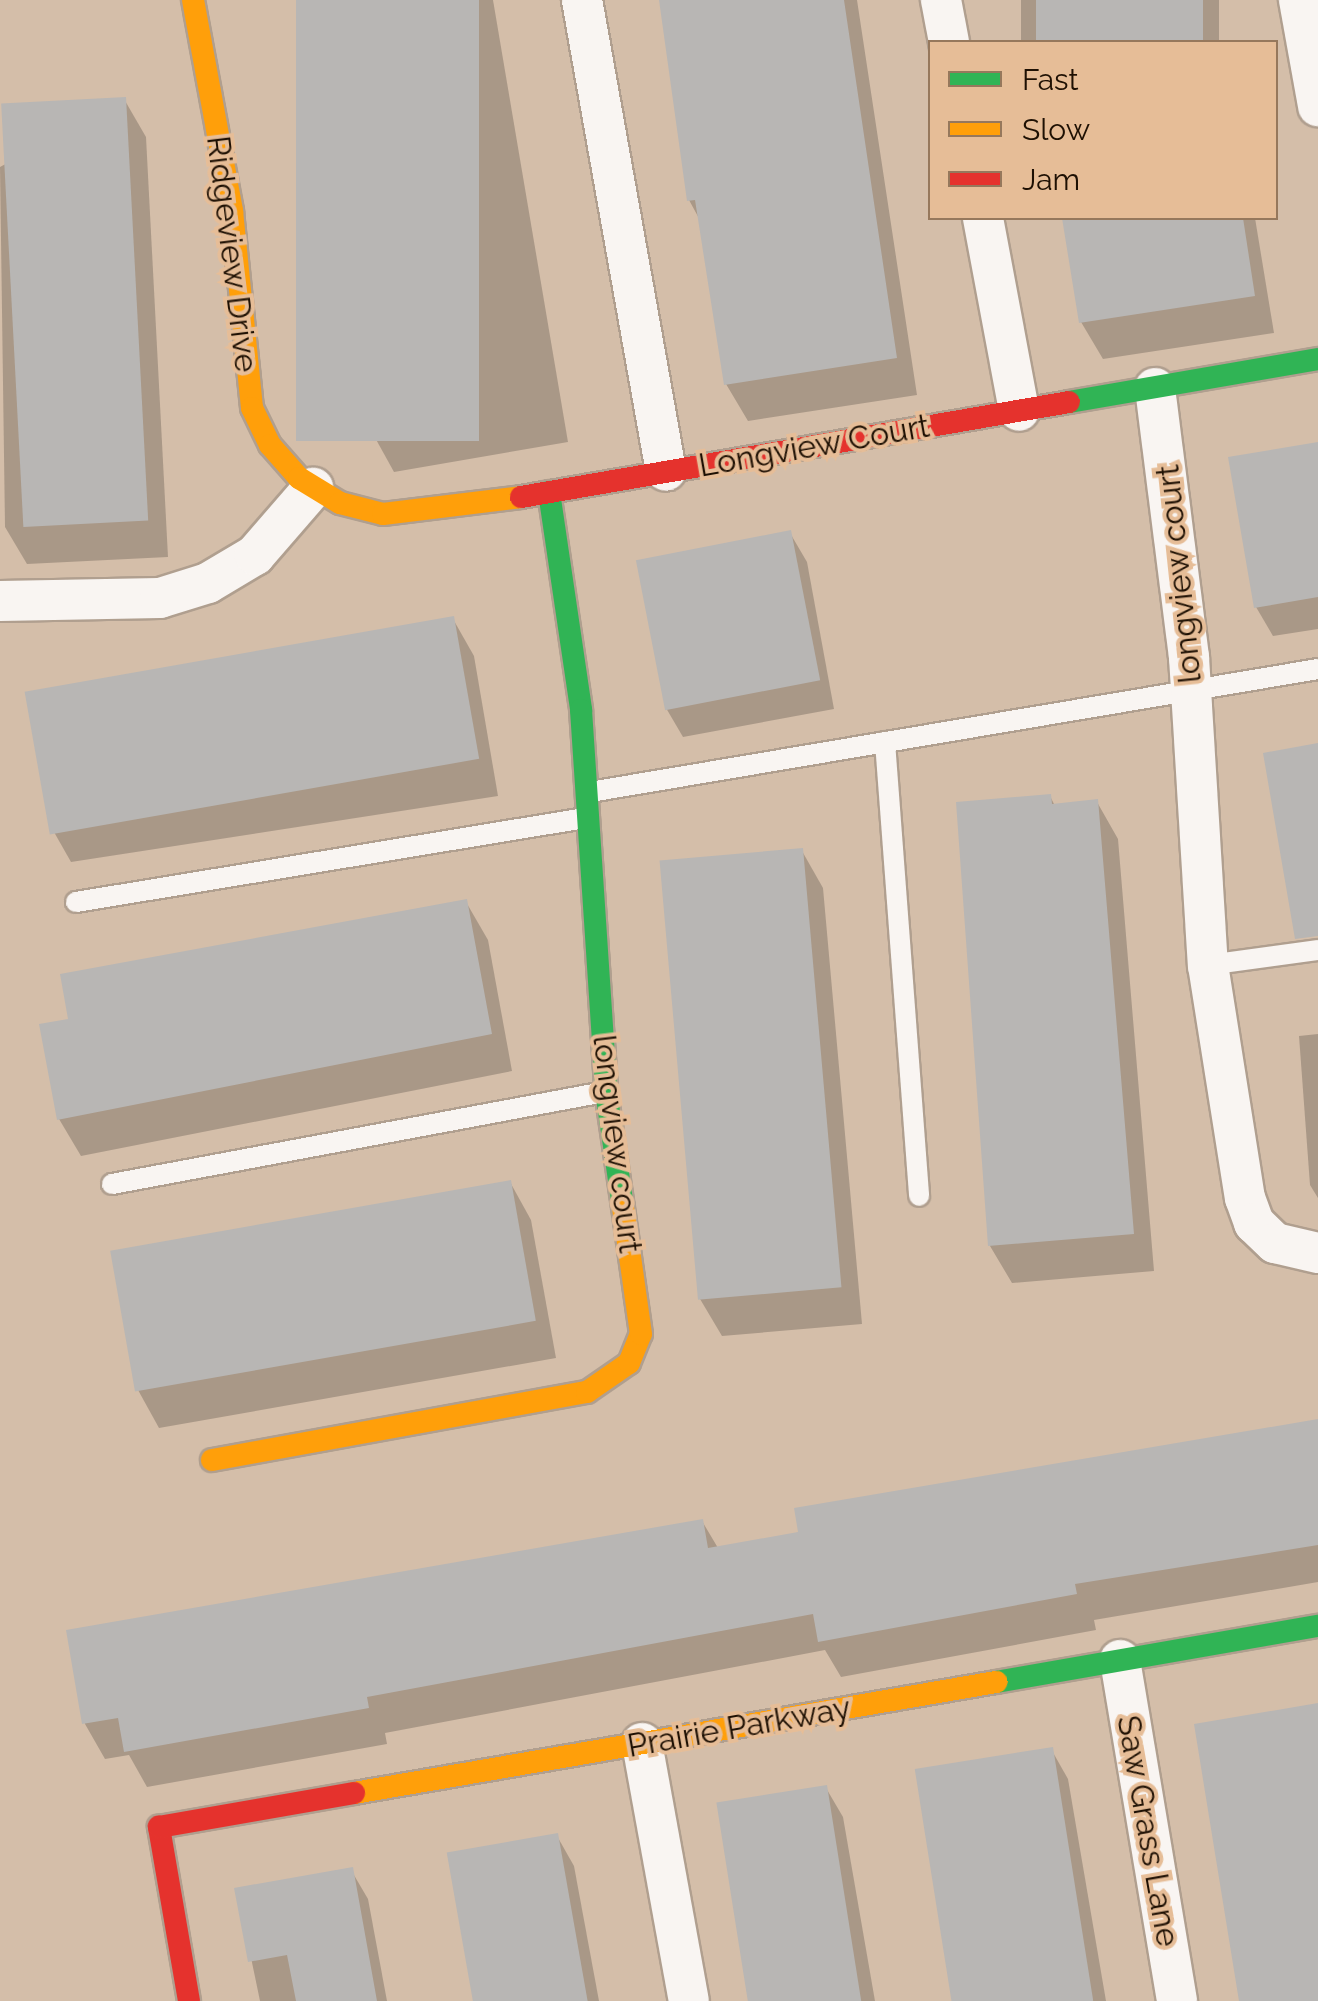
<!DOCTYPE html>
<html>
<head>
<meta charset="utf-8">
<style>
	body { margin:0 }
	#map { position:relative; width:1318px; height:2001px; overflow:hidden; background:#d4bea9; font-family:Raleway,sans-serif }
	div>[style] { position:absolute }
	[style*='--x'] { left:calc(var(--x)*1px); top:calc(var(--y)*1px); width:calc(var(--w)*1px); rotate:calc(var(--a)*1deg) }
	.shadow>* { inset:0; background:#0003; transform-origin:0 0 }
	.building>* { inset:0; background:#b8b6b4; transform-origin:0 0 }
	.roads { filter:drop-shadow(2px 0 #b09f8f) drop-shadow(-2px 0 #b09f8f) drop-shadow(0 2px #b09f8f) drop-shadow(0 -2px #b09f8f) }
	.lane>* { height:20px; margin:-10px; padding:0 10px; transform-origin:10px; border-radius:10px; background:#f9f5f2 }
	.street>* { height:40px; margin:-20px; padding:0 20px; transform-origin:20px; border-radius:20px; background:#f9f5f2 }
	.fast>* { height:22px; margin:-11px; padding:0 11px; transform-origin:11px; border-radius:11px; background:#30b455 }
	.slow>* { height:22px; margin:-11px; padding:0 11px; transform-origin:11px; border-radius:11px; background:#ff9f0a }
	.jam>* { height:22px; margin:-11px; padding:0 11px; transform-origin:11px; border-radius:11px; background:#e5322d }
	span { translate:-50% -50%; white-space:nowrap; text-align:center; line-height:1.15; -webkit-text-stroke:8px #e6bd97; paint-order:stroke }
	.street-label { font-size:32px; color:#1e1003 }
	.legend { position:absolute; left:928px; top:40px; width:350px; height:180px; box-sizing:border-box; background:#e6bd97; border:2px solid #96785c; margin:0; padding:12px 18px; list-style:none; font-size:30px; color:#1e1003 }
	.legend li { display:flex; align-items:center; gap:20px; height:50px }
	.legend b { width:50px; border:2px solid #96785c }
</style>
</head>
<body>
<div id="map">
	<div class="shadow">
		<i style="clip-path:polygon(299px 0,493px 0,568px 442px,394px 472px,373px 434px)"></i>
		<i style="clip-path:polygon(660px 0,857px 0,917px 395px,748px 421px,726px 384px,701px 222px,689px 200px)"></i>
		<i style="left:1021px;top:0;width:198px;height:43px"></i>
		<i style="clip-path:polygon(124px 99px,146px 137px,168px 557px,27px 564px,5px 527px,0 167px)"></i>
		<i style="clip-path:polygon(1065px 218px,1255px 218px,1274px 333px,1103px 359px,1081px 322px)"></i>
		<i style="clip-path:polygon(1318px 444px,1318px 629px,1273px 636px,1256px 607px)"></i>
		<i style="clip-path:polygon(790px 533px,807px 562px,834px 709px,683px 737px,666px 708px)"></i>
		<i style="clip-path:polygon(453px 619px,474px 656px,498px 796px,71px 862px,50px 825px)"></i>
		<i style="clip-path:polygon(1050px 796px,1055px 806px,1097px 802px,1118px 839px,1154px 1271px,1012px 1283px,990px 1246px)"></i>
		<i style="clip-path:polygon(802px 851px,823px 888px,862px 1324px,722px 1336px,700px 1299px)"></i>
		<i style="clip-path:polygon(466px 902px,488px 940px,512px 1071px,81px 1156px,59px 1119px,71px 1021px)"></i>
		<i style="clip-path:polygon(1318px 1034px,1318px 1198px,1310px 1185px,1299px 1036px)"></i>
		<i style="clip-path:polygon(510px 1182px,531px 1220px,556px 1358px,159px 1428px,138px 1390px)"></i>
		<i style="clip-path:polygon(1318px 1422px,1318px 1582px,1094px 1620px,1096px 1630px,841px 1677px,825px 1650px,385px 1733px,387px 1744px,147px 1787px,129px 1755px,105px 1759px,85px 1724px,68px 1632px,702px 1521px,718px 1548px,801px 1534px,797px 1510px)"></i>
		<i style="clip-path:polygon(1051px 1749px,1068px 1779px,1106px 2001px,959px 2001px)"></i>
		<i style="clip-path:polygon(826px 1788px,843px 1817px,875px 2001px,757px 2001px)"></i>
		<i style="clip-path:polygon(557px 1836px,574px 1866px,599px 2001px,478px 2001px)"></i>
		<i style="clip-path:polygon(351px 1870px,368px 1899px,387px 2001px,260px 2001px,237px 1890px)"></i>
	</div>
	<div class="building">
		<i style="left:296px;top:0;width:183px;height:441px"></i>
		<i style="clip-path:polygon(659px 0,844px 0,897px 358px,724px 385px,695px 200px,687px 201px)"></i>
		<i style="left:1036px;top:0;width:167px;height:42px"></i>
		<i style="left:126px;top:97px;width:424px;height:125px;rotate:87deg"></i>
		<i style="clip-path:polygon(1062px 218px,1243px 218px,1255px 296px,1079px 323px)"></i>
		<i style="clip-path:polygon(1318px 442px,1318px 597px,1254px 608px,1228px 457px)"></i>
		<i style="left:791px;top:530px;width:153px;height:158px;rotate:79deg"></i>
		<i style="left:454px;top:616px;width:145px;height:436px;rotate:80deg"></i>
		<i style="clip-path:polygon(1318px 743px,1318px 936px,1295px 939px,1263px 753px)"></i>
		<i style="clip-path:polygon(1051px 794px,1052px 804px,1098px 799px,1134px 1234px,988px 1246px,956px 802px)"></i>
		<i style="left:803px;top:848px;width:441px;height:144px;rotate:85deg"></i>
		<i style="clip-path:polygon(467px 899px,492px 1034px,57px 1120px,39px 1024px,68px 1019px,60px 974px)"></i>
		<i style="left:511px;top:1180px;width:143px;height:407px;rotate:80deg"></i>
		<i style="clip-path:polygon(1318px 1419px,1318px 1545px,1075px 1584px,1077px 1594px,818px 1642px,813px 1614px,367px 1697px,369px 1708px,124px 1752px,118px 1718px,82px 1724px,66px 1630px,703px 1519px,708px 1548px,798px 1532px,794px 1508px)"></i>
		<i style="clip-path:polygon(1318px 1703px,1318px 2001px,1239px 2001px,1194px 1724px)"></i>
		<i style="left:1053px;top:1747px;width:257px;height:140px;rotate:81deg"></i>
		<i style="left:827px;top:1785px;width:219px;height:112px;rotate:81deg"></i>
		<i style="left:558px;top:1833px;width:171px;height:113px;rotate:80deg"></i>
		<i style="clip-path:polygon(353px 1867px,377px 2001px,296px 2001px,287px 1955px,248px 1962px,234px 1888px)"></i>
	</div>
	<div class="roads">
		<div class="lane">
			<i style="--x:885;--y:742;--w:455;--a:85.7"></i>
			<i style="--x:590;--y:792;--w:738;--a:-9.59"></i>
			<i style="--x:76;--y:902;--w:516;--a:-9.37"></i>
			<i style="--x:1208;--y:965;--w:111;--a:-7.8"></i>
			<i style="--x:112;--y:1184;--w:501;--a:-10.59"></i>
		</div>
		<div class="street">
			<i style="--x:582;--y:0;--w:478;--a:79.9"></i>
			<i style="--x:941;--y:0;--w:43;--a:79.2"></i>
			<i style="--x:1299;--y:0;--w:108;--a:79.8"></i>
			<i style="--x:983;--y:218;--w:196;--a:79.4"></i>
			<i style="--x:1155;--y:388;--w:271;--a:82.8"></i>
			<i style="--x:1189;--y:657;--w:309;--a:86.5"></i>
			<i style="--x:1208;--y:965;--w:236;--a:81"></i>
			<i style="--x:1245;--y:1198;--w:27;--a:70"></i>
			<i style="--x:1254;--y:1223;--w:29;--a:44"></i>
			<i style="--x:1275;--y:1243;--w:44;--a:13.1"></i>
			<i style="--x:0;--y:601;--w:160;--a:-1.1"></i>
			<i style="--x:160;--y:598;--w:50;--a:-17.4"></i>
			<i style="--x:208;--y:583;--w:55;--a:-30.8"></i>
			<i style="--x:255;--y:555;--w:89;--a:-49.1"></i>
			<i style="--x:1120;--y:1660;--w:346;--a:80.5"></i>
			<i style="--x:642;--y:1743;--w:262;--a:79.7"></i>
		</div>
		<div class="fast">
			<i style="--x:1069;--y:402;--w:253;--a:-9.8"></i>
			<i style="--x:549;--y:492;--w:220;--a:81.6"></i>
			<i style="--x:581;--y:710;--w:382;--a:86.2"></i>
			<i style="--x:606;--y:1091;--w:117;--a:81.7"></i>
			<i style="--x:996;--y:1682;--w:327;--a:-9.9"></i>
		</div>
		<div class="slow">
			<i style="--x:193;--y:0;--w:215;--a:79.5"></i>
			<i style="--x:232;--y:211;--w:198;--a:84.2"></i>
			<i style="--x:252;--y:408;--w:41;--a:64.1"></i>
			<i style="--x:270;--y:445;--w:44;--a:48.7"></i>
			<i style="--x:299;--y:478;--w:48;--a:31.4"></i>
			<i style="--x:340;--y:503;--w:44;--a:14.3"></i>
			<i style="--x:383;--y:514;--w:139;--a:-7"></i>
			<i style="--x:212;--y:1460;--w:381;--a:-10.3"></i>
			<i style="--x:587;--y:1392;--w:51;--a:-34.6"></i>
			<i style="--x:629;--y:1363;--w:31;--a:-68"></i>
			<i style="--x:641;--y:1334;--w:128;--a:-98.1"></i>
			<i style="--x:354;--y:1793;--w:652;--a:-9.81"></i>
		</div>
		<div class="jam">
			<i style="--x:521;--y:497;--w:556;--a:-9.83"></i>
			<i style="--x:189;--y:2001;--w:177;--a:-99.8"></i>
			<i style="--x:159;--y:1827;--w:198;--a:-9.9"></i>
		</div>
	</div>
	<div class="street-label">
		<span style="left:232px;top:254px;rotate:83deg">Ridgeview Drive</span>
		<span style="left:814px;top:446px;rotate:-10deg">Longview Court</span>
		<span style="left:1179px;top:574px;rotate:-96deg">longview court</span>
		<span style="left:617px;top:1144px;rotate:83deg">longview court</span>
		<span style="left:739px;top:1727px;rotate:-10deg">Prairie Parkway</span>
		<span style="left:1148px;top:1831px;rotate:80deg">Saw Grass Lane</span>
	</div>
	<ul class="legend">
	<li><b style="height:12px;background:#30b455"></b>Fast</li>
	<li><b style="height:12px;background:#ff9f0a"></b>Slow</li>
	<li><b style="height:12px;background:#e5322d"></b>Jam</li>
	</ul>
</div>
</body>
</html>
